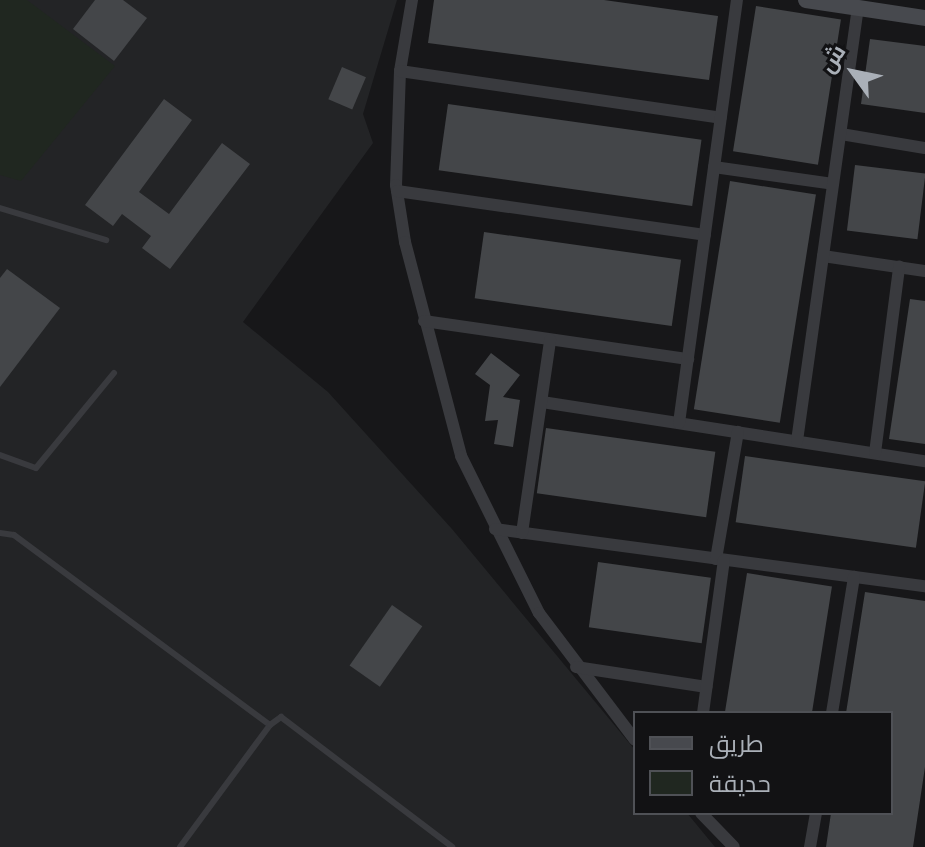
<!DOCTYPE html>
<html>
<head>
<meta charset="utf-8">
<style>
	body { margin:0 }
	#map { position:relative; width:925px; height:847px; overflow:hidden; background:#171719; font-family:"Varela Round",Cairo,sans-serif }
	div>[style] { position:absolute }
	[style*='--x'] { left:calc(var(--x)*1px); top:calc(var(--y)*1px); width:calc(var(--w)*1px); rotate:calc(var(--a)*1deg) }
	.built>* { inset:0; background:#232426 }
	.green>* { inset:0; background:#202720 }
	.building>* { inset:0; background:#444649; transform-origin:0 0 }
	.lane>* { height:6px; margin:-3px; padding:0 3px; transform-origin:3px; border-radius:3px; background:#393a3e }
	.street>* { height:12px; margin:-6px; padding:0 6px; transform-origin:6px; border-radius:6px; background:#393a3e }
	.secondary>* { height:16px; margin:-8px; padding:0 8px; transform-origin:8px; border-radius:8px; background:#47494e }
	span { translate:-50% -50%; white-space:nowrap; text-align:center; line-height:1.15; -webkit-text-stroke:8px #121214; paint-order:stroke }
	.legend { position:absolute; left:633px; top:711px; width:260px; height:104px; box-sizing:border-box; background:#121214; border:2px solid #4f5156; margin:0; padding:10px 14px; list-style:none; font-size:24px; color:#aab0b8 }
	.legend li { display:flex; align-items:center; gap:16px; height:40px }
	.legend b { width:40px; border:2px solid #4f5156 }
	.north { position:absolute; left:813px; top:32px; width:80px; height:80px; -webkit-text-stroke:6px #121214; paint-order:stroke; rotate:303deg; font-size:22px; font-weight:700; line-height:32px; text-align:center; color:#aab0b8 }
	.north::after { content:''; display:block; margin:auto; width:28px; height:36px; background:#aab0b8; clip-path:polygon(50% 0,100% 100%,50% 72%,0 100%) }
</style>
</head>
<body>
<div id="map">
	<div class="built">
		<i style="clip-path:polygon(0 0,397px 0,363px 114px,373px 143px,243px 322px,328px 392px,452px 529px,635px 750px,635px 813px,687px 813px,715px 847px,0 847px)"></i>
	</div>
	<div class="green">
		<i style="clip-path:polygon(0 0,27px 0,115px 66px,21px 181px,0 175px)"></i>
	</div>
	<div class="building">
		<i style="clip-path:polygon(95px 0,123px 0,147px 18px,114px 61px,73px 29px)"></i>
		<i style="clip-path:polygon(434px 0,604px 0,718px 16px,709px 80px,428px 43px)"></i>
		<i style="left:756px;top:6px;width:86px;height:147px;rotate:9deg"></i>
		<i style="clip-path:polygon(870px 39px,925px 46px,925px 113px,861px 104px)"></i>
		<i style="left:342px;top:67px;width:26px;height:35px;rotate:23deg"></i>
		<i style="clip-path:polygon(164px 99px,192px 120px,139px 192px,169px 214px,222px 143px,250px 164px,170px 269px,142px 248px,151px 236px,122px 214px,113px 226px,85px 205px)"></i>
		<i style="left:448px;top:104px;width:256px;height:67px;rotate:8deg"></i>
		<i style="left:855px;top:165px;width:71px;height:66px;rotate:7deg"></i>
		<i style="left:730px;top:181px;width:87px;height:231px;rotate:9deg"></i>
		<i style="left:484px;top:232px;width:199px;height:67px;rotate:8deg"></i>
		<i style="clip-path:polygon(7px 269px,60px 308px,0 387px,0 278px)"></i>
		<i style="clip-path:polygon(910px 299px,925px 301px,925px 444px,889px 439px)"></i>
		<i style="clip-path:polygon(491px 353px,520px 375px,503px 397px,520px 400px,513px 447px,494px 444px,498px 420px,485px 421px,490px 385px,475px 374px)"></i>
		<i style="left:546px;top:428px;width:171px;height:66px;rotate:8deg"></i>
		<i style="left:745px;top:456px;width:182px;height:67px;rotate:8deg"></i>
		<i style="left:598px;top:562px;width:114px;height:66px;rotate:8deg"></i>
		<i style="left:747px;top:573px;width:86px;height:142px;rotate:9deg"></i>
		<i style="clip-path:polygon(865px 592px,925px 601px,925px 767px,913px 847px,826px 847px,831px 813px,891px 813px,891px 713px,846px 713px)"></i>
		<i style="left:392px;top:605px;width:37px;height:74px;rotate:35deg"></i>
	</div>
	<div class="lane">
		<i style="--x:0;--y:208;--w:111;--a:16.8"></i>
		<i style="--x:0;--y:455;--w:38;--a:20"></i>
		<i style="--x:36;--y:468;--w:123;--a:-50.6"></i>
		<i style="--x:0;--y:533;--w:14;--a:8"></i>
		<i style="--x:14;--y:535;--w:319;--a:36.6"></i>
		<i style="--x:180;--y:847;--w:152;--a:-53.6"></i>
		<i style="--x:270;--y:725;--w:14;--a:-36"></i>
		<i style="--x:281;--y:717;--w:215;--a:37.2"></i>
	</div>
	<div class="street">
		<i style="--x:412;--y:0;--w:72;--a:99.6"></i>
		<i style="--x:400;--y:71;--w:114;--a:92"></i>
		<i style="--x:396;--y:185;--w:58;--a:81"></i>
		<i style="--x:405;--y:242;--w:221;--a:75.3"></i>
		<i style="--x:461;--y:456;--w:175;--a:63.6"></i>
		<i style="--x:539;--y:613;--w:159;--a:52.9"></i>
		<i style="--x:400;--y:71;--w:324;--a:8.3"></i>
		<i style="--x:841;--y:134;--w:85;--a:9.5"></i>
		<i style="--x:714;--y:167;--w:120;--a:8.1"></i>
		<i style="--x:397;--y:191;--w:311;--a:8.1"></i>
		<i style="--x:823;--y:256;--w:103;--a:8.4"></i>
		<i style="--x:424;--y:321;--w:267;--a:8.2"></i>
		<i style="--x:542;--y:402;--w:388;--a:8.8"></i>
		<i style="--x:679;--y:423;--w:427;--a:-82.2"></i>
		<i style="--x:797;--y:441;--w:437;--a:-82"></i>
		<i style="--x:875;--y:453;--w:188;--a:-82.6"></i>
		<i style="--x:495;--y:529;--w:434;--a:7.6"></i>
		<i style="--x:522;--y:533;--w:195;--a:-81.7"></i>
		<i style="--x:716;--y:559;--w:129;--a:-80.2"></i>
		<i style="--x:576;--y:667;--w:132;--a:8.7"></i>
		<i style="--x:703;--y:713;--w:154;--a:-82.2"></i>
		<i style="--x:832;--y:713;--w:138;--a:-80.8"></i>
		<i style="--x:701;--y:813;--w:47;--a:45.9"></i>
		<i style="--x:810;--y:847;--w:35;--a:-80"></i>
	</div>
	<div class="secondary">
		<i style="--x:806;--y:0;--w:120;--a:8.6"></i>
	</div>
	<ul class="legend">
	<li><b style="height:10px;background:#47494e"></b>طريق</li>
	<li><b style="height:22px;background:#202720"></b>حديقة</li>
	</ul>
	<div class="north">ش</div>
</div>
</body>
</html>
